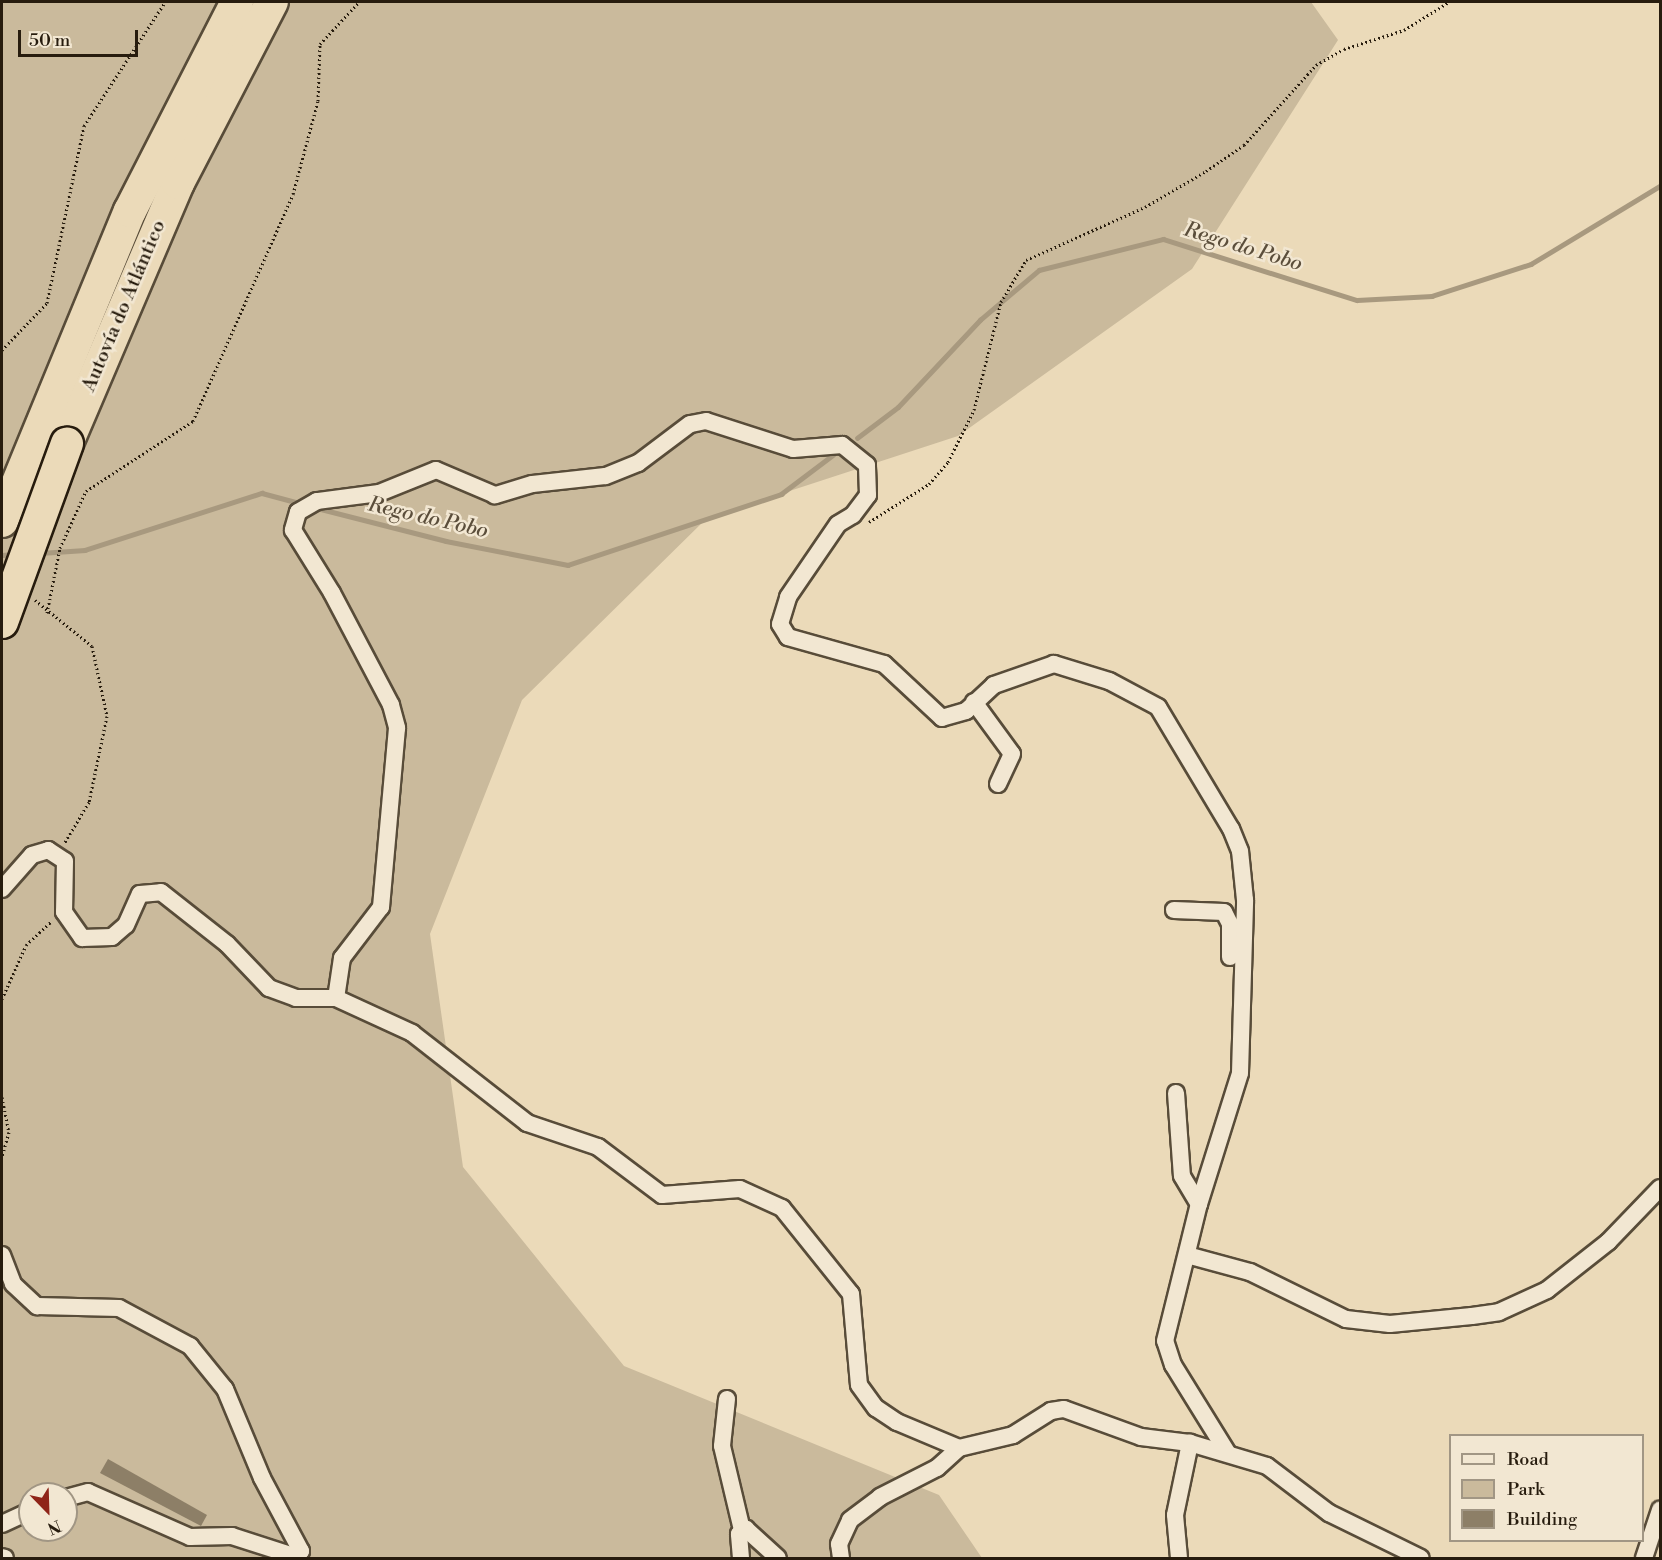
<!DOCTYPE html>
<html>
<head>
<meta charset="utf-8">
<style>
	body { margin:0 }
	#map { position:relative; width:1662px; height:1560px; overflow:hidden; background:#ebdab9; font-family:"Libre Bodoni",serif }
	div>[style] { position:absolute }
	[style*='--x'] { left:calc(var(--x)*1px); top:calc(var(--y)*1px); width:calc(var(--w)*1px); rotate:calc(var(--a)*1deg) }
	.green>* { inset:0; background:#caba9c }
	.stream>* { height:4.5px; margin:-2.25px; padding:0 2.25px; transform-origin:2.25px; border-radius:2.25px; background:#a8997f }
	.building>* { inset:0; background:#8d7f67 }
	.path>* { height:3px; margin-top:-1.5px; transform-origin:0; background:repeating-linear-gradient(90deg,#271c0e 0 1.5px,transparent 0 4.5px) }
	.roads { filter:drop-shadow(2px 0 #584c39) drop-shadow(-2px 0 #584c39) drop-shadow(0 2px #584c39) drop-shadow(0 -2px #584c39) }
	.street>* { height:16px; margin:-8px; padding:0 8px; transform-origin:8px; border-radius:8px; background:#f2e7d2 }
	.highway>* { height:32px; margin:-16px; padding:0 16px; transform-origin:16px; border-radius:16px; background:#ebdab9 }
	.bridges { filter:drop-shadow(2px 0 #271c0e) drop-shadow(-2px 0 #271c0e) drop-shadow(0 2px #271c0e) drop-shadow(0 -2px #271c0e) }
	.highway-bridge>* { height:32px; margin:-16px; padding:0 16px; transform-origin:16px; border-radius:16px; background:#ebdab9 }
	span { translate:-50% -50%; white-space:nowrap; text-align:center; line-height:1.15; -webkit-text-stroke:5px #f2e7d2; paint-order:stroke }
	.street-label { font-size:20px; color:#271c0e }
	.water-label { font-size:21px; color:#5b4e3b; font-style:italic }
	.frame { position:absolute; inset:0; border:3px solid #271c0e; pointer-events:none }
	.legend { position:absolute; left:1449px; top:1434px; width:195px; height:108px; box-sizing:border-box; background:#f2e7d2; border:2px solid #a19684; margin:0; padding:8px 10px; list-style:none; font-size:18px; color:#271c0e }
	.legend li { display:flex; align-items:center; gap:12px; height:30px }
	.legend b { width:30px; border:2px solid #a19684 }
	.north { position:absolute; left:18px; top:1482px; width:60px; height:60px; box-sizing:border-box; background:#f2e7d2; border:2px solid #a19684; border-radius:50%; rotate:157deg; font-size:16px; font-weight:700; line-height:24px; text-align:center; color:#271c0e }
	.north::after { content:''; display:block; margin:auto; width:21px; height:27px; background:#8f2418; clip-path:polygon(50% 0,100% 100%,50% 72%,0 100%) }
	.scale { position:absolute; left:18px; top:30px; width:120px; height:27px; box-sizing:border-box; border:3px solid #271c0e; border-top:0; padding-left:8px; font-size:18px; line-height:21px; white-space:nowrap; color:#271c0e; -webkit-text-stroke:4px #f2e7d2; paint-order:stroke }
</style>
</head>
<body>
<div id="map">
	<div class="green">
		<i style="clip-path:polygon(evenodd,2px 2px,1311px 2px,1338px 40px,1192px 269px,958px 436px,707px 518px,522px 700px,430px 934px,463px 1167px,624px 1366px,939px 1495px,982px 1558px,2px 1558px,2px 2px,30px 1494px,66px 1494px,66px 1530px,30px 1530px,30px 1494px)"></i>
	</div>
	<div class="stream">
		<i style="--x:857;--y:438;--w:51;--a:-37.1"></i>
		<i style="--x:898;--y:407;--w:120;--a:-46.7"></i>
		<i style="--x:980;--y:320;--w:77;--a:-40.3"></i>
		<i style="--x:1039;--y:270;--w:128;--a:-14"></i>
		<i style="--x:1163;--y:239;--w:203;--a:17.5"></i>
		<i style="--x:1357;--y:300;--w:75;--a:-3.1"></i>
		<i style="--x:1432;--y:296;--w:104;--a:-17.9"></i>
		<i style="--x:1531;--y:264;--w:151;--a:-31.2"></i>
		<i style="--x:317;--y:508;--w:133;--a:14.3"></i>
		<i style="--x:446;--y:541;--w:124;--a:11.1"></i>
		<i style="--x:568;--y:565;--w:225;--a:-18.4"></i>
		<i style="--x:781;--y:494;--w:65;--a:-36.9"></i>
		<i style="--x:40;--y:553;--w:45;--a:-3.8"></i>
		<i style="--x:85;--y:550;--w:186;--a:-17.9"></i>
		<i style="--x:262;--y:493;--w:42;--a:15"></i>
		<i style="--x:2;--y:555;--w:12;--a:-5"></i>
	</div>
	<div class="building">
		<i style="clip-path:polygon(108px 1459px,207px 1515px,201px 1526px,100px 1473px)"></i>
	</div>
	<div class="path">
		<i style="--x:2;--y:350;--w:65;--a:-46.2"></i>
		<i style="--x:47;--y:303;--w:181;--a:-78.2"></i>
		<i style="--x:84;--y:126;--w:148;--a:-56.8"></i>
		<i style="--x:869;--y:522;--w:71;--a:-32.3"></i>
		<i style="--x:929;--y:484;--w:29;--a:-49"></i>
		<i style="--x:948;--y:462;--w:58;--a:-63.4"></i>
		<i style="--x:974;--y:410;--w:111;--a:-76"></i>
		<i style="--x:1001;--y:302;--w:49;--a:-59.2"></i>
		<i style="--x:1026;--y:260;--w:130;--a:-24"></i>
		<i style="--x:1145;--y:207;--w:71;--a:-30.5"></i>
		<i style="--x:1206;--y:171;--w:46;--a:-34.4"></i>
		<i style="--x:1244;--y:145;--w:108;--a:-48"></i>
		<i style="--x:1316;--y:65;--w:32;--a:-30"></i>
		<i style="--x:1344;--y:49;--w:63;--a:-17.6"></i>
		<i style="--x:1404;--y:30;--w:53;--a:-31.9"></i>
		<i style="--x:35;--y:600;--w:73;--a:38.9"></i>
		<i style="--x:92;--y:646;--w:72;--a:77.9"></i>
		<i style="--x:107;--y:716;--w:88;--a:101.8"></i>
		<i style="--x:89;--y:802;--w:49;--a:120.8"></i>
		<i style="--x:47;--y:613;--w:66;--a:-78.7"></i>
		<i style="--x:60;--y:548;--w:63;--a:-65.5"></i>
		<i style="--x:86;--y:491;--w:128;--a:-33.2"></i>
		<i style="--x:193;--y:421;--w:248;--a:-66.2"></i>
		<i style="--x:293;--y:194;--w:96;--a:-75"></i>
		<i style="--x:318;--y:101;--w:57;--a:-88"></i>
		<i style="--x:320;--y:44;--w:57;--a:-47.1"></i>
		<i style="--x:2;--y:999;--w:59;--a:-66"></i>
		<i style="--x:26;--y:945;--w:34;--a:-43"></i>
		<i style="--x:2;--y:1097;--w:36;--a:79"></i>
		<i style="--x:9;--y:1132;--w:26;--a:106"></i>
	</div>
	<div class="roads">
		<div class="street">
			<i style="--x:974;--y:702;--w:64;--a:53.8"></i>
			<i style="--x:1012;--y:754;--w:33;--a:115"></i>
			<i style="--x:2;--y:889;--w:45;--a:-48.6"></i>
			<i style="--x:32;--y:855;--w:17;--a:-17"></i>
			<i style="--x:48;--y:850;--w:20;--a:33"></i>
			<i style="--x:65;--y:861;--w:51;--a:91.1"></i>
			<i style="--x:64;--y:912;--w:32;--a:55"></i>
			<i style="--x:82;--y:938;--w:30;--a:-2"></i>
			<i style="--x:112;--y:937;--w:18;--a:-41"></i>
			<i style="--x:126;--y:925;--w:34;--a:-66"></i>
			<i style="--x:140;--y:894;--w:21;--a:-5"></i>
			<i style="--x:161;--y:892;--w:84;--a:38.2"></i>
			<i style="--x:227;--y:944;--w:61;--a:46.3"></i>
			<i style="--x:269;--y:988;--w:29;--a:20"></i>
			<i style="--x:296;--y:998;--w:40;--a:0"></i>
			<i style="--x:1174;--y:910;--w:50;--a:2.3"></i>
			<i style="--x:1224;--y:912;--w:13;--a:63"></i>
			<i style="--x:1230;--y:924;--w:33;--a:90"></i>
			<i style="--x:1176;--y:1093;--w:83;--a:85.9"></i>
			<i style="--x:1182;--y:1176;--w:33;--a:59"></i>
			<i style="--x:2;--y:1255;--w:31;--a:69"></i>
			<i style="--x:13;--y:1284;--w:33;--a:43"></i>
			<i style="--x:37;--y:1306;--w:82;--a:1.4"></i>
			<i style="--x:119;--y:1308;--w:81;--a:28.2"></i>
			<i style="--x:190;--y:1346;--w:55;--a:50.9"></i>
			<i style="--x:225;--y:1389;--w:96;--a:67.4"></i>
			<i style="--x:262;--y:1478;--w:83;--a:61.9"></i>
			<i style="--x:301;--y:1551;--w:9;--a:144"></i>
			<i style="--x:294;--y:1556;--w:65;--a:-162.1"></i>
			<i style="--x:232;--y:1536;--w:42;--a:178.6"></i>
			<i style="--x:190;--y:1537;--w:111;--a:-156.2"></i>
			<i style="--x:88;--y:1492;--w:23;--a:165"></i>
			<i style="--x:1187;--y:1255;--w:65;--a:15.1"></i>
			<i style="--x:1250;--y:1272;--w:107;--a:26.1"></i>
			<i style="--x:1346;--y:1319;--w:44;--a:6.5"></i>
			<i style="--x:1390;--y:1324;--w:82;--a:-5.6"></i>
			<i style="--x:1472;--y:1316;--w:27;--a:-8"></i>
			<i style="--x:1499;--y:1312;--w:53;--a:-24.6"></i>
			<i style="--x:1547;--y:1290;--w:78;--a:-38.2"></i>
			<i style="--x:1608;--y:1242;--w:75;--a:-46.1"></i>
			<i style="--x:727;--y:1399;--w:47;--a:96.1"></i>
			<i style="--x:722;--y:1446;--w:86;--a:76.6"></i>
			<i style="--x:1227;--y:1452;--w:102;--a:-121.8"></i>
			<i style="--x:1173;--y:1365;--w:25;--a:-108"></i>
			<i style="--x:1165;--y:1341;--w:141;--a:-76.1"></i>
			<i style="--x:1199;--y:1204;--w:137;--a:-72.6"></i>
			<i style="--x:1240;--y:1073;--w:173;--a:-88.3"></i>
			<i style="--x:1245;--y:900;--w:49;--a:-95.8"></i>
			<i style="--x:1240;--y:851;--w:24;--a:-112"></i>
			<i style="--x:1231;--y:829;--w:142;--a:-120.9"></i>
			<i style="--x:1158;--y:707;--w:55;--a:-152"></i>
			<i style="--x:1109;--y:681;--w:58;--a:-162.8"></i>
			<i style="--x:1054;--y:664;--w:64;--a:160.7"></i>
			<i style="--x:994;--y:685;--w:38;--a:137"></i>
			<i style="--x:966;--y:711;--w:25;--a:164"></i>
			<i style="--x:942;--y:718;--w:79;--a:-137"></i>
			<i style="--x:884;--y:664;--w:100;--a:-164.3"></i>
			<i style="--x:788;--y:637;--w:15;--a:-122"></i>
			<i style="--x:780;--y:624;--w:28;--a:-73"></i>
			<i style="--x:788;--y:597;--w:88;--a:-55.6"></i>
			<i style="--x:838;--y:524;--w:17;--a:-31"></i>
			<i style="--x:853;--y:515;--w:25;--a:-53"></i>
			<i style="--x:868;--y:495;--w:30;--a:-92"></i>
			<i style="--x:867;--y:465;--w:32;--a:-141"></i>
			<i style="--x:842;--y:445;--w:49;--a:175.3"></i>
			<i style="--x:793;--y:449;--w:91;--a:-162.2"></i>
			<i style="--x:706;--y:421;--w:16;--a:169"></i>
			<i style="--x:690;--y:424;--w:65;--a:143.1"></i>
			<i style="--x:638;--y:463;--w:35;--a:158"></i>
			<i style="--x:605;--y:476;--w:73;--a:173.7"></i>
			<i style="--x:532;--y:484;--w:39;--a:163"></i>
			<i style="--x:495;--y:495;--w:64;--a:-157"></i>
			<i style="--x:436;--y:470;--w:61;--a:158"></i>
			<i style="--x:379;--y:493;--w:63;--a:172.6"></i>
			<i style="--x:317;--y:501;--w:22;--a:150"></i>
			<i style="--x:298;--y:512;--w:19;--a:106"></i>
			<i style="--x:293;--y:530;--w:74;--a:58.2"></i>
			<i style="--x:332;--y:593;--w:127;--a:62.2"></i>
			<i style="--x:391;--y:705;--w:24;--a:75"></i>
			<i style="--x:397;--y:728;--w:180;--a:95.1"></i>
			<i style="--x:381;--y:907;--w:64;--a:127.4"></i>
			<i style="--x:342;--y:958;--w:40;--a:98.5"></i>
			<i style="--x:336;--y:998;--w:84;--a:24.7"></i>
			<i style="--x:412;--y:1033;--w:146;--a:38"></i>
			<i style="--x:527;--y:1123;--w:75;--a:18.7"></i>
			<i style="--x:598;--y:1147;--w:80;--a:36.9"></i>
			<i style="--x:662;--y:1195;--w:78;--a:-4.4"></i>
			<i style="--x:740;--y:1189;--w:46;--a:24.3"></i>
			<i style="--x:782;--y:1208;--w:110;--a:51.3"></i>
			<i style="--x:851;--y:1294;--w:91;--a:85"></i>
			<i style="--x:859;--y:1385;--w:29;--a:54"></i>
			<i style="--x:876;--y:1408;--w:25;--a:34"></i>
			<i style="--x:897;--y:1422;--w:67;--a:22.8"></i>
			<i style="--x:959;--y:1448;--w:56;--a:-13.5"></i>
			<i style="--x:1013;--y:1435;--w:45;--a:-32.3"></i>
			<i style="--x:1051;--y:1411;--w:13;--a:-9"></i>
			<i style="--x:1064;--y:1409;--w:82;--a:20"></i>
			<i style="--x:1141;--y:1437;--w:49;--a:7"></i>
			<i style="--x:1190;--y:1443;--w:80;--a:16.6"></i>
			<i style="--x:1267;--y:1466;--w:78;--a:37.2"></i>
			<i style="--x:1329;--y:1513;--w:102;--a:26.1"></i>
			<i style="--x:2;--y:1524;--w:31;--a:-25"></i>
			<i style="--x:2;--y:1557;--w:3;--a:18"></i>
			<i style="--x:741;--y:1558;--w:24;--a:-95"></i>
			<i style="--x:739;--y:1534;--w:9;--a:-36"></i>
			<i style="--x:746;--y:1529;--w:43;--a:42.2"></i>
			<i style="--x:841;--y:1558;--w:14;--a:-98"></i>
			<i style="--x:839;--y:1544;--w:26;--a:-65"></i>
			<i style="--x:850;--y:1520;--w:38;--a:-37"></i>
			<i style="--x:880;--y:1497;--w:64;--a:-27"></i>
			<i style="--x:937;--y:1468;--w:30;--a:-42"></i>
			<i style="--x:1179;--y:1558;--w:43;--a:-95.3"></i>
			<i style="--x:1175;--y:1515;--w:74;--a:-78.2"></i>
			<i style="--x:1644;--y:1558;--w:51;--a:-71.6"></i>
		</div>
		<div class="highway">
			<i style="--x:67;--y:443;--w:283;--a:-66.9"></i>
			<i style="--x:178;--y:183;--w:204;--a:-62.6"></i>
			<i style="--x:2;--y:521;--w:335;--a:-67.6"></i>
			<i style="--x:130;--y:211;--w:235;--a:-62.9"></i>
		</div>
	</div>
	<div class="bridges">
		<div class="highway-bridge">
			<i style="--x:2;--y:622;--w:190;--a:-70"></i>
		</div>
	</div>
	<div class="street-label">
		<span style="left:124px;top:306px;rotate:-67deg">Autovía do Atlántico</span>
	</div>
	<div class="water-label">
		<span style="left:1243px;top:247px;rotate:17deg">Rego do Pobo</span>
		<span style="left:428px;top:518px;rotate:13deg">Rego do Pobo</span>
	</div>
	<div class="frame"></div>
	<ul class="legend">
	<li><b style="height:8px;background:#f2e7d2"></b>Road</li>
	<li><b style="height:16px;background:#caba9c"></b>Park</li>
	<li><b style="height:16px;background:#8d7f67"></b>Building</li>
	</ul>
	<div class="north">N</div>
	<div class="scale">50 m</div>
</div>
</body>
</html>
